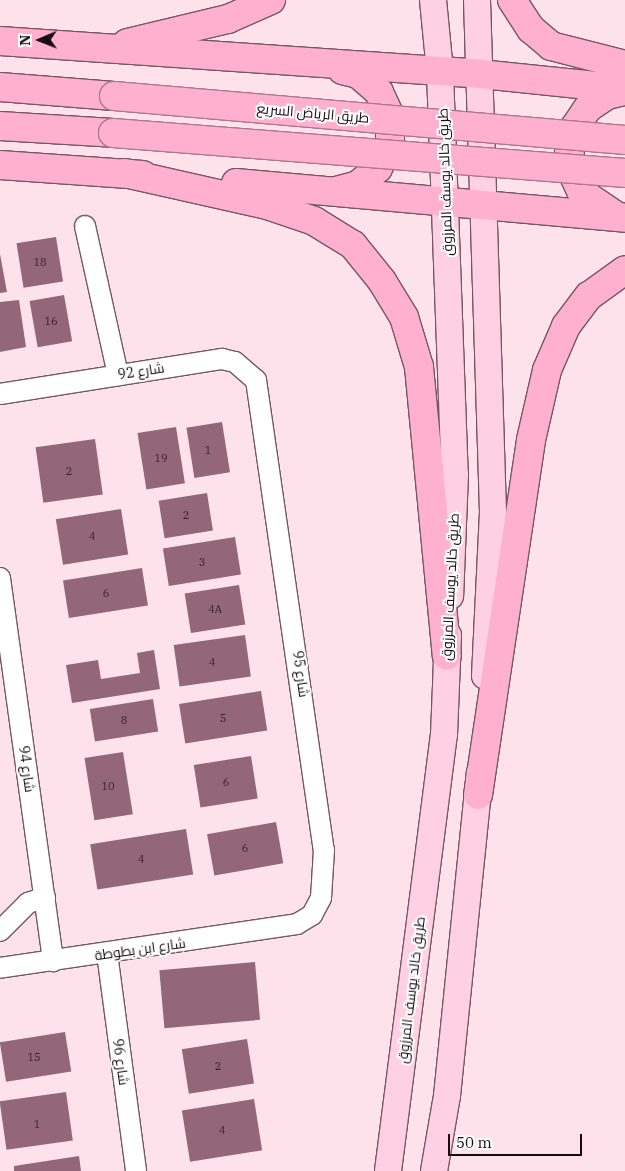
<!DOCTYPE html>
<html>
<head>
<meta charset="utf-8">
<style>
	body { margin:0 }
	#map { position:relative; width:625px; height:1171px; overflow:hidden; background:#fde2eb; font-family:"IBM Plex Serif",Cairo,serif }
	div>[style] { position:absolute }
	[style*='--x'] { left:calc(var(--x)*1px); top:calc(var(--y)*1px); width:calc(var(--w)*1px); rotate:calc(var(--a)*1deg) }
	.building>* { inset:0; background:#946778; transform-origin:0 0 }
	.roads { filter:drop-shadow(1px 0 #745762) drop-shadow(-1px 0 #745762) drop-shadow(0 1px #745762) drop-shadow(0 -1px #745762) }
	.minor>* { height:20px; margin:-10px; padding:0 10px; transform-origin:10px; border-radius:10px; background:#fff }
	.major>* { height:26px; margin:-13px; padding:0 13px; transform-origin:13px; border-radius:13px; background:#fed0e1 }
	.highway>* { height:28px; margin:-14px; padding:0 14px; transform-origin:14px; border-radius:14px; background:#feb0cd }
	.bridges { filter:drop-shadow(1px 0 #ad768a) drop-shadow(-1px 0 #ad768a) drop-shadow(0 1px #ad768a) drop-shadow(0 -1px #ad768a) }
	.highway-bridge>* { height:28px; margin:-14px; padding:0 14px; transform-origin:14px; border-radius:14px; background:#feb0cd }
	span { translate:-50% -50%; white-space:nowrap; text-align:center; line-height:1.15; -webkit-text-stroke:4px #fff; paint-order:stroke }
	.number-label { font-size:11px; color:#362229 }
	.number-label span { -webkit-text-stroke-width:0 }
	.street-label { font-size:14px; color:#160b0f }
	.north { position:absolute; left:15px; top:15px; width:50px; height:50px; -webkit-text-stroke:4px #fff; paint-order:stroke; rotate:269deg; font-size:14px; font-weight:700; line-height:20px; text-align:center; color:#160b0f }
	.north::after { content:''; display:block; margin:auto; width:18px; height:22px; background:#160b0f; clip-path:polygon(50% 0,100% 100%,50% 72%,0 100%) }
	.scale { position:absolute; left:448px; top:1134px; width:134px; height:22px; box-sizing:border-box; border:2px solid #160b0f; border-top:0; padding-left:6px; font-size:15px; line-height:18px; white-space:nowrap; color:#160b0f; -webkit-text-stroke:4px #fff; paint-order:stroke }
</style>
</head>
<body>
<div id="map">
	<div class="building">
		<i style="left:56px;top:237px;width:45px;height:40px;rotate:81deg"></i>
		<i style="clip-path:polygon(0 254px,7px 292px,0 293px)"></i>
		<i style="left:64px;top:295px;width:47px;height:35px;rotate:80deg"></i>
		<i style="clip-path:polygon(19px 300px,26px 347px,0 352px,0 302px)"></i>
		<i style="left:222px;top:422px;width:51px;height:36px;rotate:81deg"></i>
		<i style="left:176px;top:427px;width:57px;height:39px;rotate:81deg"></i>
		<i style="left:95px;top:439px;width:56px;height:60px;rotate:82deg"></i>
		<i style="left:207px;top:493px;width:38px;height:49px;rotate:81deg"></i>
		<i style="left:121px;top:509px;width:46px;height:66px;rotate:81deg"></i>
		<i style="left:235px;top:537px;width:38px;height:73px;rotate:81deg"></i>
		<i style="left:142px;top:568px;width:38px;height:80px;rotate:81deg"></i>
		<i style="left:239px;top:585px;width:40px;height:55px;rotate:81deg"></i>
		<i style="left:245px;top:635px;width:42px;height:72px;rotate:82deg"></i>
		<i style="clip-path:polygon(154px 650px,160px 689px,72px 703px,66px 665px,98px 660px,101px 679px,140px 673px,137px 653px)"></i>
		<i style="left:261px;top:691px;width:40px;height:83px;rotate:81deg"></i>
		<i style="left:153px;top:699px;width:33px;height:64px;rotate:81deg"></i>
		<i style="left:123px;top:752px;width:63px;height:39px;rotate:81deg"></i>
		<i style="left:251px;top:756px;width:43px;height:58px;rotate:81deg"></i>
		<i style="left:276px;top:822px;width:42px;height:70px;rotate:80deg"></i>
		<i style="left:186px;top:829px;width:46px;height:97px;rotate:81deg"></i>
		<i style="left:255px;top:962px;width:58px;height:96px;rotate:85deg"></i>
		<i style="left:65px;top:1032px;width:40px;height:66px;rotate:81deg"></i>
		<i style="left:247px;top:1039px;width:45px;height:66px;rotate:81deg"></i>
		<i style="left:66px;top:1092px;width:49px;height:67px;rotate:82deg"></i>
		<i style="left:254px;top:1099px;width:52px;height:73px;rotate:81deg"></i>
		<i style="clip-path:polygon(79px 1156px,81px 1171px,14px 1171px,14px 1166px)"></i>
	</div>
	<div class="roads">
		<div class="minor">
			<i style="--x:85;--y:226;--w:153;--a:77.5"></i>
			<i style="--x:0;--y:394;--w:225;--a:-9"></i>
			<i style="--x:222;--y:359;--w:13;--a:13"></i>
			<i style="--x:235;--y:362;--w:28;--a:41"></i>
			<i style="--x:256;--y:380;--w:475;--a:81.8"></i>
			<i style="--x:324;--y:850;--w:48;--a:93.6"></i>
			<i style="--x:321;--y:898;--w:19;--a:118"></i>
			<i style="--x:312;--y:915;--w:17;--a:149"></i>
			<i style="--x:297;--y:924;--w:300;--a:171.6"></i>
			<i style="--x:0;--y:578;--w:387;--a:82.1"></i>
			<i style="--x:0;--y:931;--w:40;--a:-45"></i>
			<i style="--x:28;--y:903;--w:18;--a:-19"></i>
			<i style="--x:107;--y:953;--w:220;--a:82.4"></i>
		</div>
		<div class="major">
			<i style="--x:433;--y:0;--w:72;--a:84.4"></i>
			<i style="--x:440;--y:72;--w:402;--a:87.9"></i>
			<i style="--x:455;--y:474;--w:122;--a:92.3"></i>
			<i style="--x:477;--y:0;--w:512;--a:88.21"></i>
			<i style="--x:493;--y:512;--w:164;--a:92.8"></i>
			<i style="--x:388;--y:1171;--w:440;--a:-82.7"></i>
			<i style="--x:444;--y:735;--w:100;--a:-87.7"></i>
			<i style="--x:434;--y:1171;--w:76;--a:-80.2"></i>
			<i style="--x:447;--y:1096;--w:325;--a:-84.2"></i>
		</div>
		<div class="highway">
			<i style="--x:512;--y:0;--w:35;--a:57"></i>
			<i style="--x:531;--y:29;--w:26;--a:40"></i>
			<i style="--x:551;--y:46;--w:76;--a:14.4"></i>
			<i style="--x:0;--y:41;--w:482;--a:3.9"></i>
			<i style="--x:481;--y:74;--w:145;--a:5.9"></i>
			<i style="--x:127;--y:43;--w:104;--a:-13.4"></i>
			<i style="--x:228;--y:19;--w:47;--a:-23.8"></i>
			<i style="--x:0;--y:87;--w:114;--a:4.5"></i>
			<i style="--x:0;--y:126;--w:113;--a:3.5"></i>
			<i style="--x:0;--y:165;--w:143;--a:4"></i>
			<i style="--x:125;--y:173;--w:146;--a:12.7"></i>
			<i style="--x:267;--y:205;--w:50;--a:18.8"></i>
			<i style="--x:314;--y:221;--w:46;--a:31.6"></i>
			<i style="--x:353;--y:245;--w:46;--a:51.1"></i>
			<i style="--x:382;--y:281;--w:42;--a:58.6"></i>
			<i style="--x:404;--y:317;--w:52;--a:73.3"></i>
			<i style="--x:419;--y:367;--w:290;--a:84.5"></i>
			<i style="--x:236;--y:183;--w:391;--a:5.1"></i>
			<i style="--x:336;--y:191;--w:23;--a:-15"></i>
			<i style="--x:358;--y:185;--w:26;--a:-40"></i>
			<i style="--x:378;--y:168;--w:28;--a:-64"></i>
			<i style="--x:390;--y:143;--w:27;--a:-90"></i>
			<i style="--x:390;--y:116;--w:26;--a:-115"></i>
			<i style="--x:379;--y:92;--w:28;--a:-139"></i>
			<i style="--x:358;--y:74;--w:16;--a:-166"></i>
			<i style="--x:615;--y:215;--w:40;--a:-146"></i>
			<i style="--x:582;--y:193;--w:23;--a:-115"></i>
			<i style="--x:572;--y:172;--w:23;--a:-97"></i>
			<i style="--x:569;--y:149;--w:23;--a:-75"></i>
			<i style="--x:575;--y:127;--w:23;--a:-56"></i>
			<i style="--x:588;--y:108;--w:23;--a:-34"></i>
			<i style="--x:607;--y:95;--w:18;--a:-13"></i>
			<i style="--x:478;--y:795;--w:359;--a:-81.5"></i>
			<i style="--x:531;--y:440;--w:72;--a:-77.1"></i>
			<i style="--x:547;--y:370;--w:48;--a:-66.6"></i>
			<i style="--x:566;--y:326;--w:38;--a:-53"></i>
			<i style="--x:589;--y:296;--w:44;--a:-35.8"></i>
		</div>
	</div>
	<div class="bridges">
		<div class="highway-bridge">
			<i style="--x:114;--y:96;--w:513;--a:4.92"></i>
			<i style="--x:113;--y:133;--w:514;--a:4.47"></i>
		</div>
	</div>
	<div class="number-label">
		<span style="left:40px;top:262px">18</span>
		<span style="left:51px;top:321px">16</span>
		<span style="left:208px;top:450px">1</span>
		<span style="left:161px;top:458px">19</span>
		<span style="left:69px;top:471px">2</span>
		<span style="left:186px;top:515px">2</span>
		<span style="left:92px;top:536px">4</span>
		<span style="left:202px;top:562px">3</span>
		<span style="left:106px;top:593px">6</span>
		<span style="left:215px;top:609px">4A</span>
		<span style="left:212px;top:662px">4</span>
		<span style="left:223px;top:718px">5</span>
		<span style="left:124px;top:720px">8</span>
		<span style="left:226px;top:782px">6</span>
		<span style="left:108px;top:786px">10</span>
		<span style="left:245px;top:848px">6</span>
		<span style="left:141px;top:859px">4</span>
		<span style="left:34px;top:1057px">15</span>
		<span style="left:218px;top:1066px">2</span>
		<span style="left:37px;top:1124px">1</span>
		<span style="left:222px;top:1130px">4</span>
	</div>
	<div class="street-label">
		<span style="left:313px;top:113px;rotate:5deg">طريق الرياض السريع</span>
		<span style="left:445px;top:182px;rotate:-92deg">طريق خالد يوسف المرزوق</span>
		<span style="left:141px;top:371px;rotate:-9deg">شارع 92</span>
		<span style="left:450px;top:587px;rotate:-87deg">طريق خالد يوسف المرزوق</span>
		<span style="left:301px;top:674px;rotate:82deg">شارع 95</span>
		<span style="left:27px;top:769px;rotate:82deg">شارع 94</span>
		<span style="left:140px;top:949px;rotate:-8deg">شارع ابن بطوطة</span>
		<span style="left:411px;top:990px;rotate:-83deg">طريق خالد يوسف المرزوق</span>
		<span style="left:121px;top:1062px;rotate:82deg">شارع 96</span>
	</div>
	<div class="north">N</div>
	<div class="scale">50 m</div>
</div>
</body>
</html>
